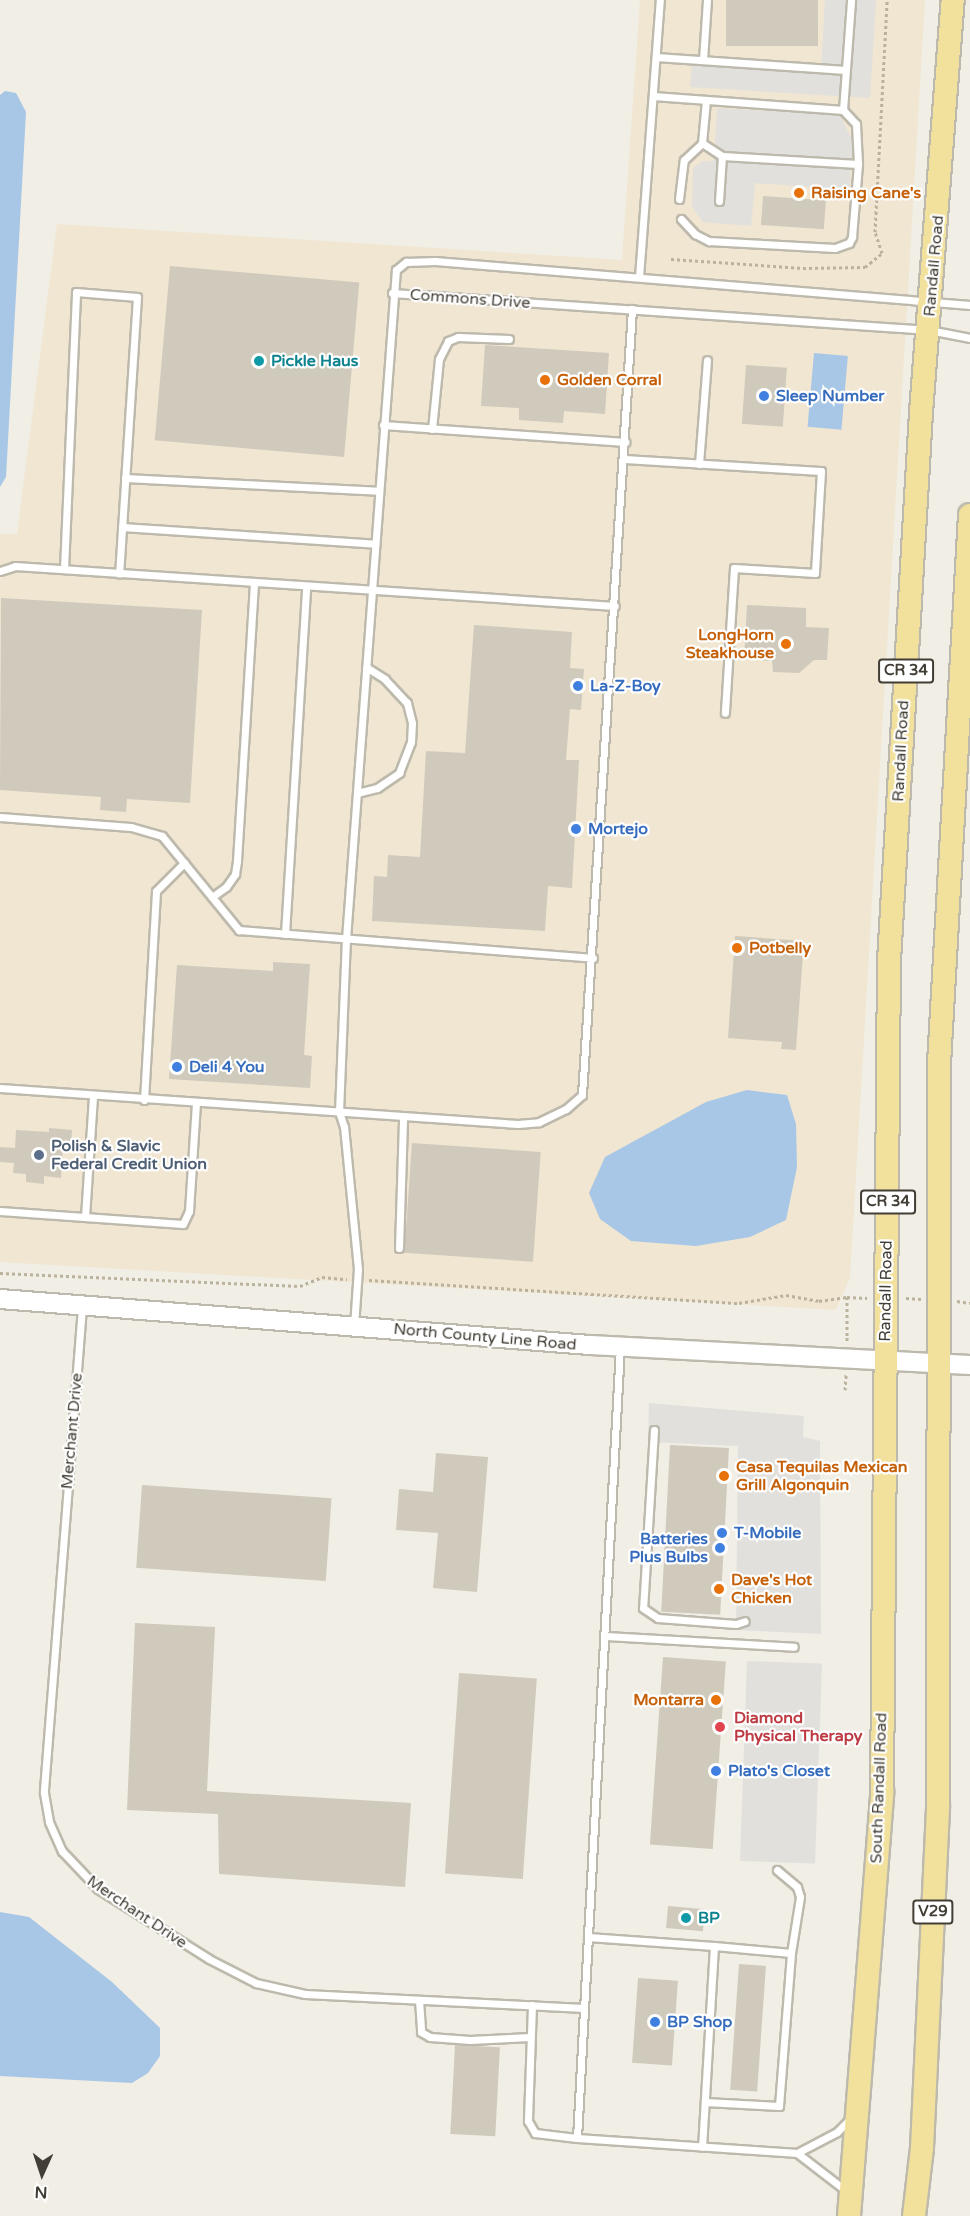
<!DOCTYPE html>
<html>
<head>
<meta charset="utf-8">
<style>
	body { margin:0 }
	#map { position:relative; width:970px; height:2216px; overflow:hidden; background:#f0eee5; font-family:"Varela Round",sans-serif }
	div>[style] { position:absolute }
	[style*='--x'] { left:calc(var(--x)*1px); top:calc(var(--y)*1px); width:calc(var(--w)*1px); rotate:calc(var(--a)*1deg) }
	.commercial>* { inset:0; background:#f0e6d2 }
	.parking>* { inset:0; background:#e1e0dd; transform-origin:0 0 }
	.water>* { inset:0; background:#a8c7e6; transform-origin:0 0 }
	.building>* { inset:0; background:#d0cabc; transform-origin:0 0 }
	.path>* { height:3px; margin-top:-1.5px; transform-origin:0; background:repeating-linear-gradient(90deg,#bab29c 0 3px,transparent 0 6px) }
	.roads { filter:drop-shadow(2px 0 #bdb9ac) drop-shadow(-2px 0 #bdb9ac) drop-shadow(0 2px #bdb9ac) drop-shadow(0 -2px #bdb9ac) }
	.service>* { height:7px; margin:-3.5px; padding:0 3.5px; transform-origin:3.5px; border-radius:3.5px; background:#fff }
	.tertiary>* { height:18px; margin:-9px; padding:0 9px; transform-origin:9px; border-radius:9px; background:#fff }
	.primary>* { height:22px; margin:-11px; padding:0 11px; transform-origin:11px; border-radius:11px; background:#f2e19d }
	.dots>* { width:16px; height:16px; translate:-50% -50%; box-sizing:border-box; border:3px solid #fff; border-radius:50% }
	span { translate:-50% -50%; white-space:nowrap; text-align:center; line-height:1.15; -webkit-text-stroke:4.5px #fff; paint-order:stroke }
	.shield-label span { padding:2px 4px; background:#fff; border:2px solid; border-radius:4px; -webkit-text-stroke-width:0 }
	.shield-label { font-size:15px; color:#423e35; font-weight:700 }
	.food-label { font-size:16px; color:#c56008; font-weight:700 }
	.left { translate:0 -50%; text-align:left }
	.right { translate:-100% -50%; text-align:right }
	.street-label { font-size:16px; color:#423e35 }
	.culture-label { font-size:16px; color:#0d838f; font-weight:700 }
	.shop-label { font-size:16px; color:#366cbe; font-weight:700 }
	.service-label { font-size:16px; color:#4e5e75; font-weight:700 }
	.health-label { font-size:16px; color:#be3a42; font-weight:700 }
	.north { position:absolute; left:12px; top:2144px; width:60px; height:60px; -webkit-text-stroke:4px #fff; paint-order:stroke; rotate:183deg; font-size:16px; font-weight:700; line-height:24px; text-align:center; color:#423e35 }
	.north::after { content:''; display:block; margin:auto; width:21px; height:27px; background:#423e35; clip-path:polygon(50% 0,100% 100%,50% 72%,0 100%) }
</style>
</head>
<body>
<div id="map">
	<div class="commercial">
		<i style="clip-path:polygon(640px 0,925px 0,850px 1277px,836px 1310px,0 1262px,0 534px,17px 534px,57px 224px,622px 260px)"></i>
	</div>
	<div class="parking">
		<i style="clip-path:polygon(825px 0,876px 0,870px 98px,690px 87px,692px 63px,821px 70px)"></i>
		<i style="clip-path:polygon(717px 108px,840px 115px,853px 142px,849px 190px,755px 183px,751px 226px,703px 222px,692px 207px,693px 168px,703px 161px,714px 161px)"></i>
		<i style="clip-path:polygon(649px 1403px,804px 1416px,803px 1437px,820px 1441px,821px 1634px,736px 1630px,738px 1446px,648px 1442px)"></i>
		<i style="left:747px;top:1661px;width:75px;height:200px;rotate:2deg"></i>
	</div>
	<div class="water">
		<i style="clip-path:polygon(5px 91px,16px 93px,26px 112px,6px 477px,0 487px,0 95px)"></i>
		<i style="left:814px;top:353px;width:34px;height:74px;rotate:5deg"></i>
		<i style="clip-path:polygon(747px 1090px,787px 1095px,796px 1124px,797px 1167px,786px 1220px,750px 1237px,696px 1246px,631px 1241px,600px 1219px,589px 1193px,605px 1157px,706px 1102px)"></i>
		<i style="clip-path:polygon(0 1912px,29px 1917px,112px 1982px,160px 2028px,160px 2056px,148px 2073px,132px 2083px,0 2076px)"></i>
	</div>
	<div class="building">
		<i style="left:726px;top:0;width:92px;height:46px"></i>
		<i style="left:763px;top:196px;width:63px;height:29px;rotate:4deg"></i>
		<i style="left:170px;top:266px;width:190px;height:175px;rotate:5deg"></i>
		<i style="clip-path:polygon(485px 345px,609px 353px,605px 414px,564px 411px,563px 423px,519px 420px,519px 408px,481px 406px)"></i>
		<i style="left:746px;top:365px;width:41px;height:59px;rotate:4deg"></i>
		<i style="clip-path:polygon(1px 598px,202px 610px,190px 803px,127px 799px,126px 812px,100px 810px,101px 797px,0 790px)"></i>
		<i style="clip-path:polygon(747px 605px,806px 608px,806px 627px,829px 628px,827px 660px,814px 660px,799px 673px,773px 672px,772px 661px,744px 659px)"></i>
		<i style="clip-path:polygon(474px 625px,572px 632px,570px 668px,584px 669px,581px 710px,570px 709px,566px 760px,579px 760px,572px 888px,548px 886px,545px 931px,372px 921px,374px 876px,387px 877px,388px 855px,420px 857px,426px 751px,465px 753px)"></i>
		<i style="clip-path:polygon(735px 936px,804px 941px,796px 1050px,781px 1049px,782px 1042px,728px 1038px)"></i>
		<i style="clip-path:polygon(273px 962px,310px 964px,304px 1055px,312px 1056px,310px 1088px,169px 1079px,177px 965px,273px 971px)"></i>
		<i style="clip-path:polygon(49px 1128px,72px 1130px,71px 1146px,63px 1146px,61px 1178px,44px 1176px,44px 1184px,26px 1182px,26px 1174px,13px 1173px,14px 1163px,0 1162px,0 1147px,15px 1148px,16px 1130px,49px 1132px)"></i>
		<i style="left:412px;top:1143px;width:129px;height:110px;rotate:4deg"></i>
		<i style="left:670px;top:1445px;width:59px;height:167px;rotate:3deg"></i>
		<i style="clip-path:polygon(436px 1453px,488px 1457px,477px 1592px,433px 1588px,438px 1533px,396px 1530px,399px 1489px,433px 1492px)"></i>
		<i style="left:142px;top:1485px;width:190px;height:83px;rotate:4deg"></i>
		<i style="clip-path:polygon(135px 1623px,215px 1627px,207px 1791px,411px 1803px,405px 1887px,219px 1874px,218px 1814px,127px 1810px)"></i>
		<i style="left:663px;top:1657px;width:63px;height:188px;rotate:4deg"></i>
		<i style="left:459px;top:1673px;width:78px;height:201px;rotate:4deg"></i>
		<i style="left:668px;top:1906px;width:37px;height:22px;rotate:5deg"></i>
		<i style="left:739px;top:1964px;width:27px;height:126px;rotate:4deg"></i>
		<i style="left:638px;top:1978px;width:40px;height:85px;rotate:4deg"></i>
		<i style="left:455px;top:2045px;width:45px;height:89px;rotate:3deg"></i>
	</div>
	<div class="path">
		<i style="--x:671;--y:259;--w:132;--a:3.9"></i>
		<i style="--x:803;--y:268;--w:62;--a:-0.9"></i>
		<i style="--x:865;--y:267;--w:22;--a:-39"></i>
		<i style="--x:882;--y:253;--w:22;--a:-108"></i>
		<i style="--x:875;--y:232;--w:232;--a:-87"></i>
		<i style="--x:0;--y:1273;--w:300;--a:2.5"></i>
		<i style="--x:300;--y:1286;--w:24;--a:-22"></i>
		<i style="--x:322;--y:1277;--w:25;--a:5"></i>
		<i style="--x:369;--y:1280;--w:371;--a:3.6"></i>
		<i style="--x:739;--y:1303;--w:48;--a:-9.7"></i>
		<i style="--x:786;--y:1295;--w:34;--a:10"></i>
		<i style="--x:819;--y:1301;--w:28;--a:-8"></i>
		<i style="--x:906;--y:1298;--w:15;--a:4"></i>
		<i style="--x:957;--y:1301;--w:13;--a:9"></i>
		<i style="--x:847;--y:1341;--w:44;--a:-90"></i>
		<i style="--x:847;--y:1297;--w:20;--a:3"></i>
		<i style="--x:845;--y:1390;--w:16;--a:-86"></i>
	</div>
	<div class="roads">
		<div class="service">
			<i style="--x:656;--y:57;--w:190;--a:3.9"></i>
			<i style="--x:703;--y:60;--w:60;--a:-86.2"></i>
			<i style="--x:653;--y:96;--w:191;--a:4.2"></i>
			<i style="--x:843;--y:110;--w:19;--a:47"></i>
			<i style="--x:856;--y:124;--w:40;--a:87.1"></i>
			<i style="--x:858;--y:164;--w:136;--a:-176.6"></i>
			<i style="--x:722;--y:156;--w:24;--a:-147"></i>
			<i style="--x:702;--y:143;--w:43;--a:-84.7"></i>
			<i style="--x:843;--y:110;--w:110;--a:-85.8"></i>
			<i style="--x:679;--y:199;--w:39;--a:-83"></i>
			<i style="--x:684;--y:160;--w:25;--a:-43"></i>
			<i style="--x:719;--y:201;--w:45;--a:-86.2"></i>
			<i style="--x:681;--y:219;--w:21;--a:47"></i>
			<i style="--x:695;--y:234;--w:16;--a:27"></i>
			<i style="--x:709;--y:241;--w:126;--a:3.2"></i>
			<i style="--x:835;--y:248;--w:15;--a:-20"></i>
			<i style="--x:849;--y:243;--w:7;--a:-63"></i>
			<i style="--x:852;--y:237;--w:73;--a:-85.3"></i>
			<i style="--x:639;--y:277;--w:278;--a:-85.7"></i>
			<i style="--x:392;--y:293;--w:538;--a:3.94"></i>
			<i style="--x:929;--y:330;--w:42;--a:11"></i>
			<i style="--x:383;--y:425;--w:243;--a:4"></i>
			<i style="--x:432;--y:429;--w:70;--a:-84.3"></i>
			<i style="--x:439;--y:359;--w:20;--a:-63"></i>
			<i style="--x:448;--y:341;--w:11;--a:-22"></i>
			<i style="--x:458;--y:337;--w:51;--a:2.2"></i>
			<i style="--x:624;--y:459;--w:197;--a:3.5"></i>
			<i style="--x:821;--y:471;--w:102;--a:93.4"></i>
			<i style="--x:815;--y:573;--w:81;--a:-176.5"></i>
			<i style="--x:734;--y:568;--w:145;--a:93.6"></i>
			<i style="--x:699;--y:464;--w:104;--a:-85.6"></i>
			<i style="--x:125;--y:478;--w:253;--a:2.9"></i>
			<i style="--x:122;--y:527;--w:254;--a:3.8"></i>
			<i style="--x:64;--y:569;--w:277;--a:-87.5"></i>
			<i style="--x:76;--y:292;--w:61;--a:4.7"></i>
			<i style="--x:137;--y:297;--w:277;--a:93.7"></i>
			<i style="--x:0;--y:571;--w:16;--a:-18"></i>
			<i style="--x:15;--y:566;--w:601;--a:3.81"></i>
			<i style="--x:357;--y:793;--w:21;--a:-14"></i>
			<i style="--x:377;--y:788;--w:27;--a:-34"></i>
			<i style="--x:399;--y:773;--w:33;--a:-69"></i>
			<i style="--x:411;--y:742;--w:19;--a:-87"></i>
			<i style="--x:412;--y:723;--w:21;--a:-104"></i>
			<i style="--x:407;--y:703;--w:33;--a:-133"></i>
			<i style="--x:385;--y:679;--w:22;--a:-148"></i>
			<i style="--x:0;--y:817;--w:131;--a:4.4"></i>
			<i style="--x:131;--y:827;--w:32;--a:16"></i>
			<i style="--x:162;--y:836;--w:122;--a:50.7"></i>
			<i style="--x:239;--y:930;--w:355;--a:4.5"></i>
			<i style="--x:212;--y:897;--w:17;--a:-36"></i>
			<i style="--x:226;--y:887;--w:16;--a:-55"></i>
			<i style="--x:235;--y:874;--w:13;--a:-81"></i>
			<i style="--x:237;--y:861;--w:279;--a:-86.5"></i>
			<i style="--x:285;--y:934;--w:348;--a:-86.5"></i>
			<i style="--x:0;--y:1088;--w:519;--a:3.98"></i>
			<i style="--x:518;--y:1124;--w:21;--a:-5"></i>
			<i style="--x:539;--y:1122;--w:30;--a:-26"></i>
			<i style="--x:566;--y:1109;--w:21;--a:-41"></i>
			<i style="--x:582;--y:1095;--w:788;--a:-86.36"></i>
			<i style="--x:144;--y:1100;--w:209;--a:-86.7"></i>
			<i style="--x:156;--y:891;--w:40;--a:-45"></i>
			<i style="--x:0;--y:1211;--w:183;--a:4.1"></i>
			<i style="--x:183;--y:1224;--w:14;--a:-65"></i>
			<i style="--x:189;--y:1211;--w:107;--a:-86.3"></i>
			<i style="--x:85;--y:1217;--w:122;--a:-86.2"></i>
			<i style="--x:399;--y:1248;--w:130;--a:-88.2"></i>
			<i style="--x:82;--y:1307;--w:487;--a:94.5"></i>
			<i style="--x:44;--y:1793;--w:29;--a:80"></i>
			<i style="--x:49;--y:1822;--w:32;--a:66"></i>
			<i style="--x:62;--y:1851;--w:52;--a:46.5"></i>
			<i style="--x:98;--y:1889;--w:131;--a:32.2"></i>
			<i style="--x:209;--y:1959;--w:53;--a:27.1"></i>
			<i style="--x:256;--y:1983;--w:50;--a:12.7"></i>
			<i style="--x:305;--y:1994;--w:279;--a:2.9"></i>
			<i style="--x:354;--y:1326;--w:57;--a:-86"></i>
			<i style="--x:358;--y:1269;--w:143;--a:-95.6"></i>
			<i style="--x:344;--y:1127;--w:16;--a:-108"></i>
			<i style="--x:339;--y:1112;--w:173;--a:-87.7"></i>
			<i style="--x:346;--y:939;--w:671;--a:-85.73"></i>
			<i style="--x:396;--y:270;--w:13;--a:-39"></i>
			<i style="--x:406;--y:262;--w:29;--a:-2"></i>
			<i style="--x:435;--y:261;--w:537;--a:4.7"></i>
			<i style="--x:620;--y:1347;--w:792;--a:93.11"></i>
			<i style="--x:577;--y:2138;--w:221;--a:3.9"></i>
			<i style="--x:797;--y:2153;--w:61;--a:37.6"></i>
			<i style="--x:654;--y:1430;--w:178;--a:93.5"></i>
			<i style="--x:643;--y:1608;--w:18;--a:34"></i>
			<i style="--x:658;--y:1618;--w:78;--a:4.4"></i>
			<i style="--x:736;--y:1624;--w:9;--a:-18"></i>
			<i style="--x:606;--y:1636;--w:188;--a:3.3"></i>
			<i style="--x:777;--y:1870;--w:26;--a:40"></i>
			<i style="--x:797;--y:1887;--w:10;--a:73"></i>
			<i style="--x:800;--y:1897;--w:57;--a:99.1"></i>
			<i style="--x:588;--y:1937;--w:126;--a:4.1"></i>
			<i style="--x:714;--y:1946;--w:201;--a:93.4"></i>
			<i style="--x:419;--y:2000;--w:32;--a:86"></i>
			<i style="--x:421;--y:2032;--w:10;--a:29"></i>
			<i style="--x:430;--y:2037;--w:40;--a:4.3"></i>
			<i style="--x:470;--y:2040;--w:60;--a:-2.9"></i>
			<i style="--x:532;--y:2005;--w:116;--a:92"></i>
			<i style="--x:528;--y:2121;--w:14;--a:60"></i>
			<i style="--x:535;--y:2133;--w:42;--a:6.8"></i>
			<i style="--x:705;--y:2102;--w:74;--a:3.1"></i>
			<i style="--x:779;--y:2106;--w:153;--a:-85.5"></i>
			<i style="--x:791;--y:1953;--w:77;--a:-174.8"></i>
			<i style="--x:797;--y:2153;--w:45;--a:-27.7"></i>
			<i style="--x:837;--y:2132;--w:18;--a:-45"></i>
		</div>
		<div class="tertiary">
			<i style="--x:0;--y:1299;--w:592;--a:4.46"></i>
			<i style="--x:590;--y:1345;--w:381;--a:3"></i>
		</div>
		<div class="primary">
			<i style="--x:849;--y:2216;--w:425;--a:-85.5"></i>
			<i style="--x:882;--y:1792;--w:831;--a:-89.52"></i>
			<i style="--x:889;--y:961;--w:550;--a:-86.66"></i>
			<i style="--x:921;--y:412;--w:413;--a:-85.6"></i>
			<i style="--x:914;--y:2216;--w:68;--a:-83.3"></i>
			<i style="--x:922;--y:2148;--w:343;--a:-87.3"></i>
			<i style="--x:938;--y:1805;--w:741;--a:-89.92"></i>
			<i style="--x:939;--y:1064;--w:550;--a:-86.77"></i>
		</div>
	</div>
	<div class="dots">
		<i style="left:799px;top:193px;background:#e8710a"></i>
		<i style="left:259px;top:361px;background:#0f9aa8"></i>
		<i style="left:545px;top:380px;background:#e8710a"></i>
		<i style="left:764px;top:396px;background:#3f7fe0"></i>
		<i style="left:786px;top:644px;background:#e8710a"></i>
		<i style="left:578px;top:686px;background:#3f7fe0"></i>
		<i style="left:576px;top:829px;background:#3f7fe0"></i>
		<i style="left:737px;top:948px;background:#e8710a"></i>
		<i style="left:177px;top:1067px;background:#3f7fe0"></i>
		<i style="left:39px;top:1155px;background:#5c6f8a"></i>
		<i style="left:724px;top:1476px;background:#e8710a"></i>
		<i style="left:722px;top:1533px;background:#3f7fe0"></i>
		<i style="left:720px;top:1548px;background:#3f7fe0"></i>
		<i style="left:719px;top:1589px;background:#e8710a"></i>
		<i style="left:716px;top:1700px;background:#e8710a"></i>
		<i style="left:720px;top:1727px;background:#e0444e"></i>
		<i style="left:716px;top:1771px;background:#3f7fe0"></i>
		<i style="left:686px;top:1918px;background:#0f9aa8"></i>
		<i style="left:655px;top:2022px;background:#3f7fe0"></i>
	</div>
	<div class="shield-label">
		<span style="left:906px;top:671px">CR 34</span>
		<span style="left:888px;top:1202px">CR 34</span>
		<span style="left:933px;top:1912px">V29</span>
	</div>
	<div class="food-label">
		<span class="left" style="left:811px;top:193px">Raising Cane's</span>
		<span class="left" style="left:557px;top:380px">Golden Corral</span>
		<span class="right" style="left:774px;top:644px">LongHorn<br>Steakhouse</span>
		<span class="left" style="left:749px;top:948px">Potbelly</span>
		<span class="left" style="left:736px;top:1476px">Casa Tequilas Mexican<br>Grill Algonquin</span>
		<span class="left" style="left:731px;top:1589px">Dave's Hot<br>Chicken</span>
		<span class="right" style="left:704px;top:1700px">Montarra</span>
	</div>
	<div class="street-label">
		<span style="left:934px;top:266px;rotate:-85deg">Randall Road</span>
		<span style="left:470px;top:299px;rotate:4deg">Commons Drive</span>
		<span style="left:901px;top:751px;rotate:-87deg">Randall Road</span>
		<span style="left:886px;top:1291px;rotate:-89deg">Randall Road</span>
		<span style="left:485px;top:1337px;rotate:5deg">North County Line Road</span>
		<span style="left:72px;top:1431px;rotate:-85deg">Merchant Drive</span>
		<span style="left:879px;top:1788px;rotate:-88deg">South Randall Road</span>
		<span style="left:137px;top:1912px;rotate:34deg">Merchant Drive</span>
	</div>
	<div class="culture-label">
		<span class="left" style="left:271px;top:361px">Pickle Haus</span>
		<span class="left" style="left:698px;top:1918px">BP</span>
	</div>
	<div class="shop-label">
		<span class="left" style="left:776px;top:396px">Sleep Number</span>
		<span class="left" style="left:590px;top:686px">La-Z-Boy</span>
		<span class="left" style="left:588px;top:829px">Mortejo</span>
		<span class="left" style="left:189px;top:1067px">Deli 4 You</span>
		<span class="left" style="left:734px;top:1533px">T-Mobile</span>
		<span class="right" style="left:708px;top:1548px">Batteries<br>Plus Bulbs</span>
		<span class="left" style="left:728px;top:1771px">Plato's Closet</span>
		<span class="left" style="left:667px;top:2022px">BP Shop</span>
	</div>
	<div class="service-label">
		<span class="left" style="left:51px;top:1155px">Polish &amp; Slavic<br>Federal Credit Union</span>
	</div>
	<div class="health-label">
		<span class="left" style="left:734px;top:1727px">Diamond<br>Physical Therapy</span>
	</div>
	<div class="north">N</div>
</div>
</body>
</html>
